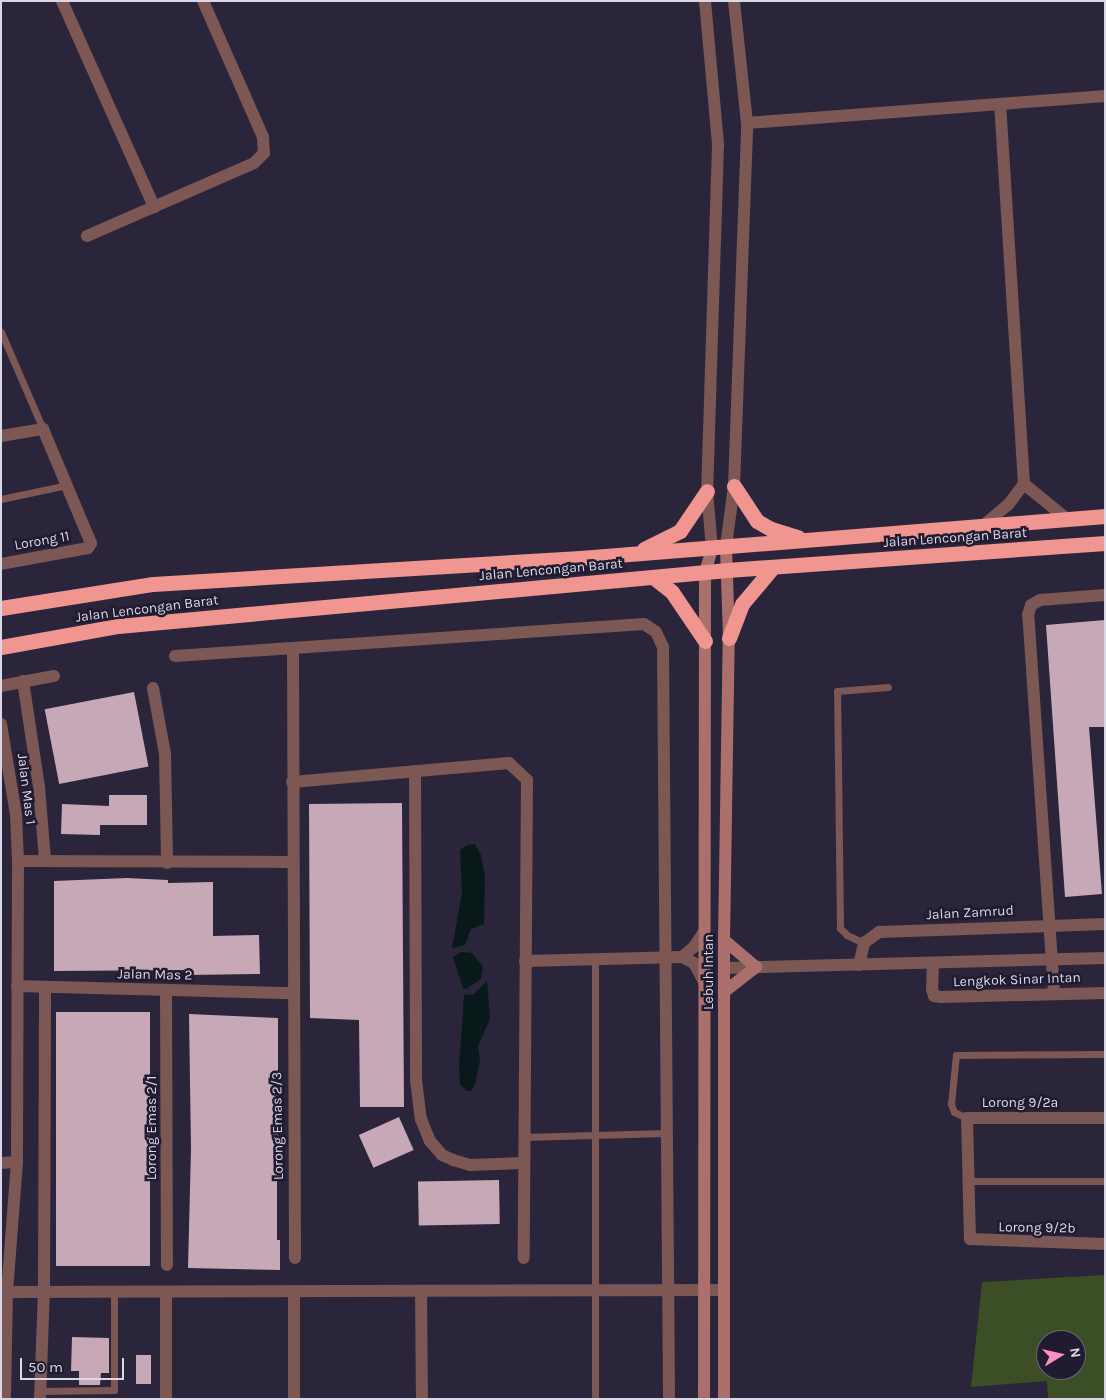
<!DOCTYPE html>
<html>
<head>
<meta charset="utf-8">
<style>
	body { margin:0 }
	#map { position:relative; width:1106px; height:1400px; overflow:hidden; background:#2a253b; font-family:Karla,sans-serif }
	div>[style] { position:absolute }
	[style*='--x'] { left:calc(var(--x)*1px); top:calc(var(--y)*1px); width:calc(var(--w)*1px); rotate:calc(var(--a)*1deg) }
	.green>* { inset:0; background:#3b4e25 }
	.water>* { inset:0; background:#09191a }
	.building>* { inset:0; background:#c7a8b6; transform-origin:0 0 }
	.lane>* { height:7px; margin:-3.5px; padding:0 3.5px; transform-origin:3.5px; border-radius:3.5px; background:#7c5754 }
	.street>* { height:12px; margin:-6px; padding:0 6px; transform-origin:6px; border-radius:6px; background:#7c5754 }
	.secondary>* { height:12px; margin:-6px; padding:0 6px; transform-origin:6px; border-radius:6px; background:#ab706c }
	.highway>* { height:15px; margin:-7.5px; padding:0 7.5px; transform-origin:7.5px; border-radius:7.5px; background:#f0958f }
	span { translate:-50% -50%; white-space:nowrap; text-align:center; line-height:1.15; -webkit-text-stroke:5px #201b30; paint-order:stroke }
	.street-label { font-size:14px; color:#dad8e6 }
	.frame { position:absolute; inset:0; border:2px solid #dad8e6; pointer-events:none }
	.north { position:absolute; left:1036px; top:1330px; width:50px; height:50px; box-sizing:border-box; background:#201b30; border:1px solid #6a6779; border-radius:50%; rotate:81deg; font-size:14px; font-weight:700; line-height:20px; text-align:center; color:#dad8e6 }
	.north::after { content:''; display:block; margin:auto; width:18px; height:22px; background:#fd8ebf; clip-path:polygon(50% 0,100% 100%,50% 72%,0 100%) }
	.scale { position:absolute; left:20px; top:1358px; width:104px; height:22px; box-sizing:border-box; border:2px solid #dad8e6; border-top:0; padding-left:6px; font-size:15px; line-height:18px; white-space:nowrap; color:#dad8e6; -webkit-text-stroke:4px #201b30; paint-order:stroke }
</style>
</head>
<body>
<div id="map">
	<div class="green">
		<i style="clip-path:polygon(evenodd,1105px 1275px,1105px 1399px,1048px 1399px,1047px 1381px,971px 1387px,982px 1282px,1105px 1275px,1046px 1340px,1076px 1340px,1076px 1370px,1046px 1370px,1046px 1340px)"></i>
	</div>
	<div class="water">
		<i style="clip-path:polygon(475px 844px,481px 855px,485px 877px,484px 924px,471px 929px,465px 945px,452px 948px,462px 893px,460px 850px,467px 845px)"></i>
		<i style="clip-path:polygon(461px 952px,472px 953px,483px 967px,481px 979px,466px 989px,463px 988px,453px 957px)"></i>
		<i style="clip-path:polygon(487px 981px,490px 1019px,478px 1046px,480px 1060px,475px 1084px,471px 1091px,467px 1091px,460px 1085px,459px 1067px,464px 995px,474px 994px)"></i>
	</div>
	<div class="building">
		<i style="clip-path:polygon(1105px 620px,1105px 727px,1089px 727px,1102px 894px,1065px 897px,1046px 625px)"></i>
		<i style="left:134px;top:692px;width:76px;height:91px;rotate:79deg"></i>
		<i style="clip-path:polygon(109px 795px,147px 795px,147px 825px,100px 825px,100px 835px,61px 834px,62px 804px,109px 806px)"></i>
		<i style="clip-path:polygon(402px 803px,404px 1107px,360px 1107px,359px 1020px,310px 1018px,309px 804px)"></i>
		<i style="clip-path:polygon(127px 878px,168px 880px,168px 883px,213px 882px,213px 936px,259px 935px,260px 974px,187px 975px,187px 970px,54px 971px,54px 881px)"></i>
		<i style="left:150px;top:1012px;width:254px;height:94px;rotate:90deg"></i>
		<i style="clip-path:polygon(189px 1014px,278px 1018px,278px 1152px,281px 1152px,281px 1181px,277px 1181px,277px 1240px,280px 1240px,280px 1270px,188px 1268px,191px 1149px)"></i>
		<i style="left:399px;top:1117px;width:36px;height:44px;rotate:66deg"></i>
		<i style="left:499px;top:1180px;width:44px;height:81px;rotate:89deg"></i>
		<i style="clip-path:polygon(72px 1337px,109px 1338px,109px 1373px,101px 1373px,100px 1385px,79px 1385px,79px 1371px,71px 1371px)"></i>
		<i style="left:136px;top:1355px;width:15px;height:29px"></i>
	</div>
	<div class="lane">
		<i style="--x:1;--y:332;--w:106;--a:66.6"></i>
		<i style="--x:1;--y:499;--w:67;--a:-12"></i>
		<i style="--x:864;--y:943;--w:19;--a:-155"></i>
		<i style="--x:847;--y:935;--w:10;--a:-135"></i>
		<i style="--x:840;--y:928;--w:237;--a:-90.7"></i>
		<i style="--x:837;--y:691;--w:51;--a:-4.5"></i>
		<i style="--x:967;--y:1118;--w:14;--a:-155"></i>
		<i style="--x:954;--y:1112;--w:9;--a:-111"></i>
		<i style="--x:951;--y:1104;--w:49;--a:-84.2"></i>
		<i style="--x:956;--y:1055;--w:149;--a:-0.4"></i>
		<i style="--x:523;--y:1137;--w:143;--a:-1.6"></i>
		<i style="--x:967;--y:1181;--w:138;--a:0"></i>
		<i style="--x:40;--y:1391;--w:74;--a:-0.8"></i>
		<i style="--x:114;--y:1390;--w:98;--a:-90"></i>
		<i style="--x:595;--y:1399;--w:440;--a:-90"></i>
	</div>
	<div class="street">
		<i style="--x:62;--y:1;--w:226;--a:65.9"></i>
		<i style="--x:705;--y:1;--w:145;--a:84.8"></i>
		<i style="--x:718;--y:145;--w:346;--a:91.8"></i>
		<i style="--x:707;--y:491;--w:57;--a:85"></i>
		<i style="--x:747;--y:123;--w:359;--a:-4.3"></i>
		<i style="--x:87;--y:236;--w:182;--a:-23.6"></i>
		<i style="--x:254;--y:163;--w:14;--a:-45"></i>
		<i style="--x:264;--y:153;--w:16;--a:-94"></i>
		<i style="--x:263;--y:137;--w:149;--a:-113.8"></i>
		<i style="--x:1;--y:436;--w:43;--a:-9.5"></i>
		<i style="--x:43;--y:429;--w:124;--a:67.2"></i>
		<i style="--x:91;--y:543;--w:6;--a:121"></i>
		<i style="--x:88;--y:548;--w:88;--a:169.6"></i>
		<i style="--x:1024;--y:484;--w:55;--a:39.1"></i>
		<i style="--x:985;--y:524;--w:30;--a:-40"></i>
		<i style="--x:1008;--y:505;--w:26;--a:-53"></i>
		<i style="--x:1024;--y:484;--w:380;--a:-93.6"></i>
		<i style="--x:726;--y:546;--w:61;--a:-82.4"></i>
		<i style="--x:734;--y:486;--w:363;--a:-87.9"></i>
		<i style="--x:747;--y:123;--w:123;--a:-96.1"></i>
		<i style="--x:293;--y:648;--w:610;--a:89.81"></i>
		<i style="--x:175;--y:656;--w:470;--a:-3.9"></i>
		<i style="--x:644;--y:624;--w:14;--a:34"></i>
		<i style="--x:656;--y:632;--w:17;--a:65"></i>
		<i style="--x:663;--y:647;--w:752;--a:89.54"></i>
		<i style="--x:23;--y:681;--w:107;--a:81.4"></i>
		<i style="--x:39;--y:787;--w:73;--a:85.3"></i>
		<i style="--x:1;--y:686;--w:54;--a:-10.7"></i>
		<i style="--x:153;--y:688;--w:67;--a:79.7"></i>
		<i style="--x:165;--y:754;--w:109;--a:88.9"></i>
		<i style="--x:1;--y:724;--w:92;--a:80.6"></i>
		<i style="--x:16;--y:815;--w:46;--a:87.5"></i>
		<i style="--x:18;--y:861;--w:301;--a:90.2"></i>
		<i style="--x:17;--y:1162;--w:130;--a:94.4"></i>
		<i style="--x:7;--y:1292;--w:107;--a:91.1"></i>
		<i style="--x:415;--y:771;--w:309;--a:89.8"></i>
		<i style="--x:416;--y:1080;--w:39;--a:83"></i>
		<i style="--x:421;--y:1119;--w:24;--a:68"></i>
		<i style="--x:430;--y:1141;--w:18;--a:49"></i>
		<i style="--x:442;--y:1155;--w:12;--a:24"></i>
		<i style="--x:453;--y:1160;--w:18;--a:16"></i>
		<i style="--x:470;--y:1165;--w:53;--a:-2.2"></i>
		<i style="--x:292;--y:782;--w:218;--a:-5"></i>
		<i style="--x:509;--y:763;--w:25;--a:43"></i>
		<i style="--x:527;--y:780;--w:478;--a:90.4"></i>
		<i style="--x:18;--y:861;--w:274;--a:0.2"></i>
		<i style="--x:682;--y:957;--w:16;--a:-40"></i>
		<i style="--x:694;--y:947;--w:17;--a:-57"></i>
		<i style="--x:525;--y:961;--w:157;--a:-1.5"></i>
		<i style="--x:682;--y:957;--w:13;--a:27"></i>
		<i style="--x:694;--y:963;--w:19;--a:62"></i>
		<i style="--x:933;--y:963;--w:26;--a:92"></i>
		<i style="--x:932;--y:989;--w:7;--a:74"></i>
		<i style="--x:934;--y:996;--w:7;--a:8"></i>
		<i style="--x:941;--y:997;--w:164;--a:-1.4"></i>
		<i style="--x:859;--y:965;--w:23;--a:-77"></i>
		<i style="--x:864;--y:943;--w:19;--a:-36"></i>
		<i style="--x:879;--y:932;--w:226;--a:-2"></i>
		<i style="--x:724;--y:968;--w:381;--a:-1.5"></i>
		<i style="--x:17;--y:986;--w:275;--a:1.5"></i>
		<i style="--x:166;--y:990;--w:275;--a:89.8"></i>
		<i style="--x:1054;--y:992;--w:378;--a:-93.9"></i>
		<i style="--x:1028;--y:615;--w:10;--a:-73"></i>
		<i style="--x:1031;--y:605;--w:10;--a:-29"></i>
		<i style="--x:1040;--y:600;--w:65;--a:-4.4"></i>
		<i style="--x:1105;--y:1118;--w:138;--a:180"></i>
		<i style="--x:967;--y:1118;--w:121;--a:88.6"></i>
		<i style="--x:970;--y:1239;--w:135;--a:2.1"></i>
		<i style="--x:1;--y:1163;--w:16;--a:-4"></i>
		<i style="--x:421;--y:1291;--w:108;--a:89.5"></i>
		<i style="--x:7;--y:1292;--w:717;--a:-0.16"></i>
		<i style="--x:40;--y:1399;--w:107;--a:-87.9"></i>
		<i style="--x:44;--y:1292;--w:305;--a:-89.8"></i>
		<i style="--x:166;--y:1399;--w:107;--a:-90"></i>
		<i style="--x:294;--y:1399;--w:107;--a:-90"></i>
	</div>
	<div class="secondary">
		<i style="--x:724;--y:992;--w:41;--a:-38"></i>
		<i style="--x:756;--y:967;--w:42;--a:-139.8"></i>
		<i style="--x:704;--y:1399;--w:826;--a:-89.93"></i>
		<i style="--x:705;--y:573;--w:26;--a:-74"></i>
		<i style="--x:724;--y:1399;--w:459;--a:-90"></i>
		<i style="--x:724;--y:940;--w:302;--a:-89.1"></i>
		<i style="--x:729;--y:638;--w:92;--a:-91.9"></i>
	</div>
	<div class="highway">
		<i style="--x:734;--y:486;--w:42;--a:56.7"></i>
		<i style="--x:757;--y:521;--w:16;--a:30"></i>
		<i style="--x:771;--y:529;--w:28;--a:17"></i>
		<i style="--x:644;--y:549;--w:40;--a:-26.6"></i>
		<i style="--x:680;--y:531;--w:48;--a:-56"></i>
		<i style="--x:653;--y:577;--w:24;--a:38"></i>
		<i style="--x:672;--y:592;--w:59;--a:56"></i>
		<i style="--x:1;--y:608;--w:154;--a:-9"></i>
		<i style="--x:153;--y:584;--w:428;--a:-3.5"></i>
		<i style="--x:580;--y:558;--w:527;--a:-4.57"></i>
		<i style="--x:729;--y:638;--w:36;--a:-69"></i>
		<i style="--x:742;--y:604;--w:48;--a:-50"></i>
		<i style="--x:1;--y:647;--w:119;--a:-10.2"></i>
		<i style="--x:118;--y:626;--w:612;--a:-5.25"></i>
		<i style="--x:727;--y:570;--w:379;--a:-4.1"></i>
	</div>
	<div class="street-label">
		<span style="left:955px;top:538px;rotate:-4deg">Jalan Lencongan Barat</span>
		<span style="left:42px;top:541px;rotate:-10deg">Lorong 11</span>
		<span style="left:551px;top:570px;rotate:-5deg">Jalan Lencongan Barat</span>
		<span style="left:147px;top:609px;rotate:-7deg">Jalan Lencongan Barat</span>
		<span style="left:26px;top:789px;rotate:83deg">Jalan Mas 1</span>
		<span style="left:970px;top:913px;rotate:-3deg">Jalan Zamrud</span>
		<span style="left:709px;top:972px;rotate:-90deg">Lebuh Intan</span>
		<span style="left:155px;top:975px;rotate:1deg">Jalan Mas 2</span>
		<span style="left:1017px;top:980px;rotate:-2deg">Lengkok Sinar Intan</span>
		<span style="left:1020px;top:1103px">Lorong 9/2a</span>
		<span style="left:278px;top:1126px;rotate:-91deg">Lorong Emas 2/3</span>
		<span style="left:152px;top:1128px;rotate:-90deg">Lorong Emas 2/1</span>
		<span style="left:1037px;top:1228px;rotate:1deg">Lorong 9/2b</span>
	</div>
	<div class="frame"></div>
	<div class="north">N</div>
	<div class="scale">50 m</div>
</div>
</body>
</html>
